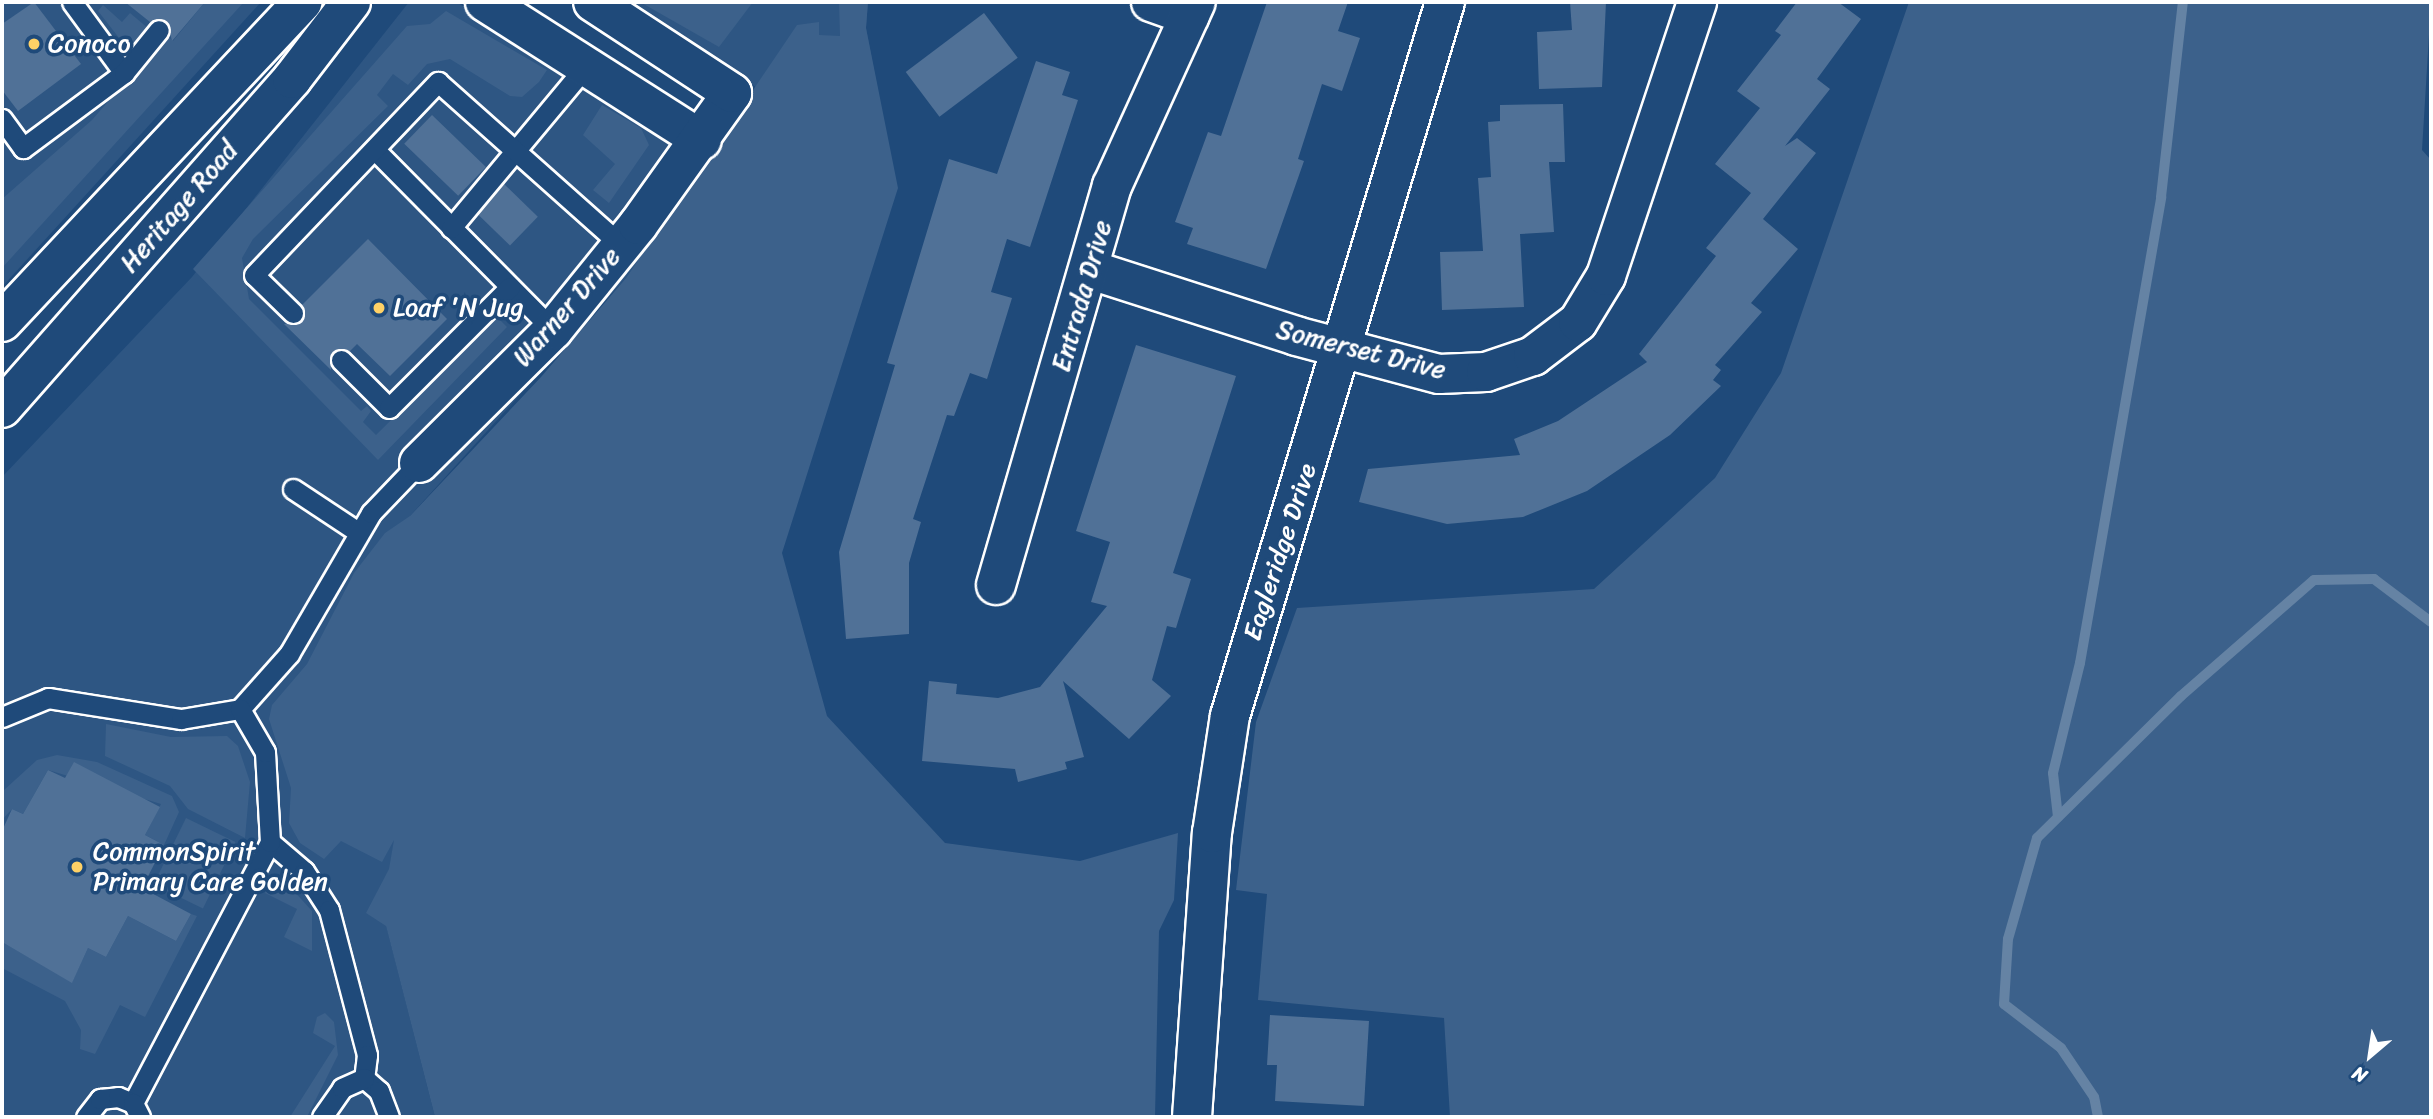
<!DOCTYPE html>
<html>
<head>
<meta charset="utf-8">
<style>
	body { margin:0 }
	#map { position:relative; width:2433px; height:1119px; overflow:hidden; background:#1f4a7a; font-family:Sriracha,sans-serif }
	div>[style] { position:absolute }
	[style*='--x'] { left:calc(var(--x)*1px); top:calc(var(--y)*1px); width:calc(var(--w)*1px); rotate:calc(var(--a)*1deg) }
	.built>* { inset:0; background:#2e5683 }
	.green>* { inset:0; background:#3c618b; transform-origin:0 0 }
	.stream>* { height:10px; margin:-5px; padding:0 5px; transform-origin:5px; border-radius:5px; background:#6583a4 }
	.building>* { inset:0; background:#507197; transform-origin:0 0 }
	.roads { filter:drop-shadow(2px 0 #fff) drop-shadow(-2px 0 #fff) drop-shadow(0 2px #fff) drop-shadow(0 -2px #fff) }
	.service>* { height:19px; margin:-9.5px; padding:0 9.5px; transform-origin:9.5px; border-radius:9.5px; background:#1f4a7a }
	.minor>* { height:38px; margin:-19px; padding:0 19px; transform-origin:19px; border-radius:19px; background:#1f4a7a }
	.secondary>* { height:38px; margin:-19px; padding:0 19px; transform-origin:19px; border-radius:19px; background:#1f4a7a }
	.dots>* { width:19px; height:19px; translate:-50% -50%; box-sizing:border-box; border:4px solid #1f4a7a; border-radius:50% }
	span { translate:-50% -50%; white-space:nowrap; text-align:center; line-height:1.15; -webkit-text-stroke:7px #1f4a7a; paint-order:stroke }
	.poi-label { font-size:26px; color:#fff }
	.left { translate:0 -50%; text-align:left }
	.street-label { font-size:26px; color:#fff }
	.frame { position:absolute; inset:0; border:4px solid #fff; pointer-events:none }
	.north { position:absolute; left:2335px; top:1021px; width:70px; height:70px; -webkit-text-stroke:5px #1f4a7a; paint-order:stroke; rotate:209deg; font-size:19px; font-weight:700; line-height:28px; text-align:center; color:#fff }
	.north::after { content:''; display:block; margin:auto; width:24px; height:32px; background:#fff; clip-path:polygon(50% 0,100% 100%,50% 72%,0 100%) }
</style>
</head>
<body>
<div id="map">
	<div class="built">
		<i style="clip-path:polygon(2px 2px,261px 2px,2px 287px)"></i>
		<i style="clip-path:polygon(409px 2px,458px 3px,654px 129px,703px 170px,626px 278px,410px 516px,488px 537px,386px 925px,435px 1117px,2px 1117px,2px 477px,192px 277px)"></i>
		<i style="clip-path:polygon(624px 2px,868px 2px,866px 28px,887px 138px,759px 89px)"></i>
	</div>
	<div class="green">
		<i style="clip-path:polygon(205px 2px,244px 2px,2px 268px,2px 199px,92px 120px,166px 35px,173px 41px)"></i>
		<i style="clip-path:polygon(640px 2px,753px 2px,719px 47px)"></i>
		<i style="clip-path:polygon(839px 2px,868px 2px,866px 28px,898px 188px,782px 553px,827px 716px,945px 843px,1080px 861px,1178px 833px,1174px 900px,1159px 931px,1155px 1117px,435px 1117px,386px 926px,366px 913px,389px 869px,394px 840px,382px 862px,341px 841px,324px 859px,300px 843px,289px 823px,291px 788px,269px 719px,272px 705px,307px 664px,354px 573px,385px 533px,410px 516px,541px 377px,626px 278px,797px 25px,819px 22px,819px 35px,840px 36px)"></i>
		<i style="clip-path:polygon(1909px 2px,2431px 2px,2422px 150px,2431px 160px,2431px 1117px,1450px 1117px,1444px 1018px,1258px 1000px,1267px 894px,1236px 890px,1256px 722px,1297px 608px,1594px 589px,1715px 478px,1781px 373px)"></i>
		<i style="clip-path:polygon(103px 5px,122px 22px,130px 13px,149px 29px,130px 52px,98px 11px)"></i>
		<i style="clip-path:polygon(446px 11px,547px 70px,539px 82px,522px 97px,510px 96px,450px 59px,427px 64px,408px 85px,393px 74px,377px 95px,388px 106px,253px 239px,242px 258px,249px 299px,361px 411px,367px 406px,371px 411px,363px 422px,376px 435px,496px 316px,507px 327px,378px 460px,193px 269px,407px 26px,430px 24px)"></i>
		<i style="clip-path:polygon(602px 105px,641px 128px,649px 145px,609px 203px,593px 190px,615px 164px,583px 135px)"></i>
		<i style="clip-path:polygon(106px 724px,171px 737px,227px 736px,238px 746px,250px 782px,245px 838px,188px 809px,170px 786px,105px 756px)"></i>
		<i style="clip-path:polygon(57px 755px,97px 762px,172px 796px,179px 812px,164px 845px,145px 835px,161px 804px,48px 770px,23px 814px,12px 809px,2px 820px,4px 790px,37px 760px)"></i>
		<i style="left:186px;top:818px;width:55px;height:74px;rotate:26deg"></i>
		<i style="clip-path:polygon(273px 878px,283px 879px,312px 911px,312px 951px,284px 937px,297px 909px,265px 893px)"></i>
		<i style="clip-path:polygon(191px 914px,197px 916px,145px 1017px,120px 1005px,95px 1054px,80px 1049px,81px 1030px,65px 1001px,2px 968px,2px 942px,72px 982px,88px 948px,106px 957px,128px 916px,176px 941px)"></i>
		<i style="clip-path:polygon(325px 1013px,334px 1022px,338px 1055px,307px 1117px,290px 1117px,335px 1046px,313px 1033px,317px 1017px)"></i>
	</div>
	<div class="stream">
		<i style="--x:2058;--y:817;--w:44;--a:-96.5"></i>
		<i style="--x:2053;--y:773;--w:113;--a:-76.2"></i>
		<i style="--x:2080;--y:663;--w:473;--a:-80.1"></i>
		<i style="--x:2161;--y:197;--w:196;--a:-83.6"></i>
		<i style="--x:2098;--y:1117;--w:20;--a:-101"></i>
		<i style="--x:2094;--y:1097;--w:59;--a:-124"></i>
		<i style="--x:2061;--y:1048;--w:72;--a:-142.3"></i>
		<i style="--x:2004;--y:1004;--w:65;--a:-86.5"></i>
		<i style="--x:2008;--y:939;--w:105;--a:-74"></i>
		<i style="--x:2037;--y:838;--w:202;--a:-44.6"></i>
		<i style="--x:2181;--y:696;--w:176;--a:-41.1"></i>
		<i style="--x:2314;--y:580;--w:60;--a:-1"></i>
		<i style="--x:2374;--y:579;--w:71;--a:37"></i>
	</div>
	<div class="building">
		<i style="clip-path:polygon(34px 2px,81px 64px,18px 111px,2px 90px,2px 24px)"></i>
		<i style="clip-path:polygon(125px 2px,205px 2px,172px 41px,167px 21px,150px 22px)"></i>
		<i style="clip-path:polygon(1267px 2px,1348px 2px,1338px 31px,1360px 38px,1342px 91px,1322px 84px,1298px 159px,1304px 161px,1266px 269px,1187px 244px,1193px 228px,1175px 222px,1208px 132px,1221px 136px)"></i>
		<i style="clip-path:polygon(1570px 2px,1606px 2px,1602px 87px,1539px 89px,1537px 32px,1572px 30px)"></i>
		<i style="clip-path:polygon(1797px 2px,1838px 2px,1861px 19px,1817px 79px,1830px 89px,1785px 146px,1797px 138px,1816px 153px,1763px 219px,1798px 249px,1751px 303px,1762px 312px,1715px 365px,1721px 370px,1713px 380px,1721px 386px,1670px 435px,1587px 491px,1523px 517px,1447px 524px,1359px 502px,1368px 469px,1520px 455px,1514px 439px,1558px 421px,1647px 362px,1639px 354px,1716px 256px,1706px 248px,1751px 193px,1715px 164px,1760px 108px,1737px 91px,1781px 35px,1775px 31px)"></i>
		<i style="left:984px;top:13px;width:56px;height:98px;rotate:53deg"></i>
		<i style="clip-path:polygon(1036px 61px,1070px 72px,1062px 95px,1078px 100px,1030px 247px,1007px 239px,991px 292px,1012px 298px,987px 379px,970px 373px,954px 416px,947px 415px,913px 519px,921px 522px,909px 563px,909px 634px,846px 639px,839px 552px,895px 365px,887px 363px,949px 159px,997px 174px)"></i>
		<i style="clip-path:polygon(1563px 104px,1565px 162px,1549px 162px,1554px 232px,1520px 234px,1524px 307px,1442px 310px,1440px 252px,1483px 251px,1478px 178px,1491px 177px,1488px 122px,1500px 121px,1500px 105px)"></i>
		<i style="left:432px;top:115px;width:75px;height:40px;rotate:44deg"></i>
		<i style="left:504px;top:184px;width:47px;height:40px;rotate:44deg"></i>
		<i style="clip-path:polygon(368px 239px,447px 319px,390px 376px,357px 344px,350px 351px,333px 351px,331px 370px,284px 324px,302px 321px,302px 305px)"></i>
		<i style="clip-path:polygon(1136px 345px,1236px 376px,1173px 573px,1191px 579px,1176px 628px,1167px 626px,1152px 680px,1171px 696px,1129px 739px,1063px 681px,1084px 757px,1065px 762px,1067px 769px,1018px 782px,1015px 769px,922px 761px,929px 681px,957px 684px,956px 694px,998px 698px,1040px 687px,1107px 606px,1091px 602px,1110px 542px,1076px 531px)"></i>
		<i style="clip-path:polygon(74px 762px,160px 807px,145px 835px,164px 845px,142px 888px,191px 914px,176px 941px,128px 916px,106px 957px,88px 948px,72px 983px,2px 942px,2px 831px,12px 809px,23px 814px,48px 770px,65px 778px)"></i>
		<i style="clip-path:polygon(1270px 1015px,1369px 1021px,1364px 1106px,1275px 1101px,1277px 1065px,1267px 1065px)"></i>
	</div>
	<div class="roads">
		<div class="service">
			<i style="--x:72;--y:2;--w:88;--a:53.8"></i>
			<i style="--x:2;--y:119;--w:36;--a:54"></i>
			<i style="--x:23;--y:148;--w:126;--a:-36.6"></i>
			<i style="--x:124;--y:73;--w:55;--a:-50.9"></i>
			<i style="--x:375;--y:150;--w:253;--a:45.3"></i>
			<i style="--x:451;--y:228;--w:211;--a:-50.2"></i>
			<i style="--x:293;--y:313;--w:54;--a:-135.7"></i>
			<i style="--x:254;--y:275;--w:267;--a:-46.4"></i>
			<i style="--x:438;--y:82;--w:246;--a:41.7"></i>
			<i style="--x:341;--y:360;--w:68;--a:45"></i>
			<i style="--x:389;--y:408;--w:171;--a:-45"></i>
			<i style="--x:293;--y:489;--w:78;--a:33.5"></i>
			<i style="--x:2;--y:717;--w:50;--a:-22.4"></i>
			<i style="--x:48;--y:698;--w:135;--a:9"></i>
			<i style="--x:181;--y:719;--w:60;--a:-9.6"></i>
			<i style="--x:240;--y:709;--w:74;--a:-48.3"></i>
			<i style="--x:289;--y:654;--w:163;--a:-59.8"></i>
			<i style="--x:371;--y:513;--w:69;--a:-46.2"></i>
			<i style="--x:270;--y:842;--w:45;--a:40.5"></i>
			<i style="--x:304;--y:871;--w:46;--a:57.3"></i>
			<i style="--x:329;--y:910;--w:150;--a:75.3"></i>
			<i style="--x:367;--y:1055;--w:23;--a:97"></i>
			<i style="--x:364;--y:1078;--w:20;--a:41"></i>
			<i style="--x:379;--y:1091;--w:28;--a:69"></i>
			<i style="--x:133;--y:1103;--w:295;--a:-62.3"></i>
			<i style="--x:270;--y:842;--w:90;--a:-93.2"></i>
			<i style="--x:265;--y:752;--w:50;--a:-120.2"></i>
			<i style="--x:86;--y:1117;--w:23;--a:-52"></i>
			<i style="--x:100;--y:1099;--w:18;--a:-6"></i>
			<i style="--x:118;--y:1097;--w:16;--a:22"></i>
			<i style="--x:133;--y:1103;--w:16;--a:63"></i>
			<i style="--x:322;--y:1117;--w:35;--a:-55"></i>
			<i style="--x:342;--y:1088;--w:24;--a:-24"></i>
		</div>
		<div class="minor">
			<i style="--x:485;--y:2;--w:257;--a:32.5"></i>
			<i style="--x:1151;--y:2;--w:41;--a:19.7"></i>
			<i style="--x:1091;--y:270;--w:215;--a:17.8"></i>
			<i style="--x:1296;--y:336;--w:148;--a:14.9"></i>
			<i style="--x:1439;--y:374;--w:47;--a:-2.4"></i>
			<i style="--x:1486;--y:372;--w:50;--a:-18.8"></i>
			<i style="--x:1533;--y:356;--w:56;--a:-37.1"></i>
			<i style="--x:1578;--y:322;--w:54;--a:-58.7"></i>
			<i style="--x:1606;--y:276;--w:289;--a:-71.6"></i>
			<i style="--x:419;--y:463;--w:189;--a:-44.8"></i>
			<i style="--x:553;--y:330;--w:135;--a:-51"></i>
			<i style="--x:638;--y:225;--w:162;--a:-54.5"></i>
			<i style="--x:732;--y:93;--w:166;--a:-146.8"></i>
			<i style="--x:996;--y:585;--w:416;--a:-73.8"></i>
			<i style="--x:1112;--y:186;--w:202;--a:-65.5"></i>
			<i style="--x:1192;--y:1117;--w:285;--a:-86"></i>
			<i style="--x:1212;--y:833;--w:118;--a:-81.3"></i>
			<i style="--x:1230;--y:716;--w:746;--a:-73.24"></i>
		</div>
		<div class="secondary">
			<i style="--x:2;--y:322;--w:439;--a:-46.8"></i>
			<i style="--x:2;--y:408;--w:439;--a:-48.6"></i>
			<i style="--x:292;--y:79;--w:97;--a:-52.5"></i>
		</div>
	</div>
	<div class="dots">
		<i style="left:34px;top:44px;background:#ffd166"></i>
		<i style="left:379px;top:308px;background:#ffd166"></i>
		<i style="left:77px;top:867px;background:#ffd166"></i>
	</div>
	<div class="poi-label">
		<span class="left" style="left:48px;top:44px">Conoco</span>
		<span class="left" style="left:393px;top:308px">Loaf 'N Jug</span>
		<span class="left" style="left:93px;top:867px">CommonSpirit<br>Primary Care Golden</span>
	</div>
	<div class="street-label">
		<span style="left:179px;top:207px;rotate:-49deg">Heritage Road</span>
		<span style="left:1082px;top:296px;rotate:-74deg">Entrada Drive</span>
		<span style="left:567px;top:307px;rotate:-49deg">Warner Drive</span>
		<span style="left:1361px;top:350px;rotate:14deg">Somerset Drive</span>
		<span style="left:1280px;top:552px;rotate:-72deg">Eagleridge Drive</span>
	</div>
	<div class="frame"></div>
	<div class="north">N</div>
</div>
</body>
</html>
